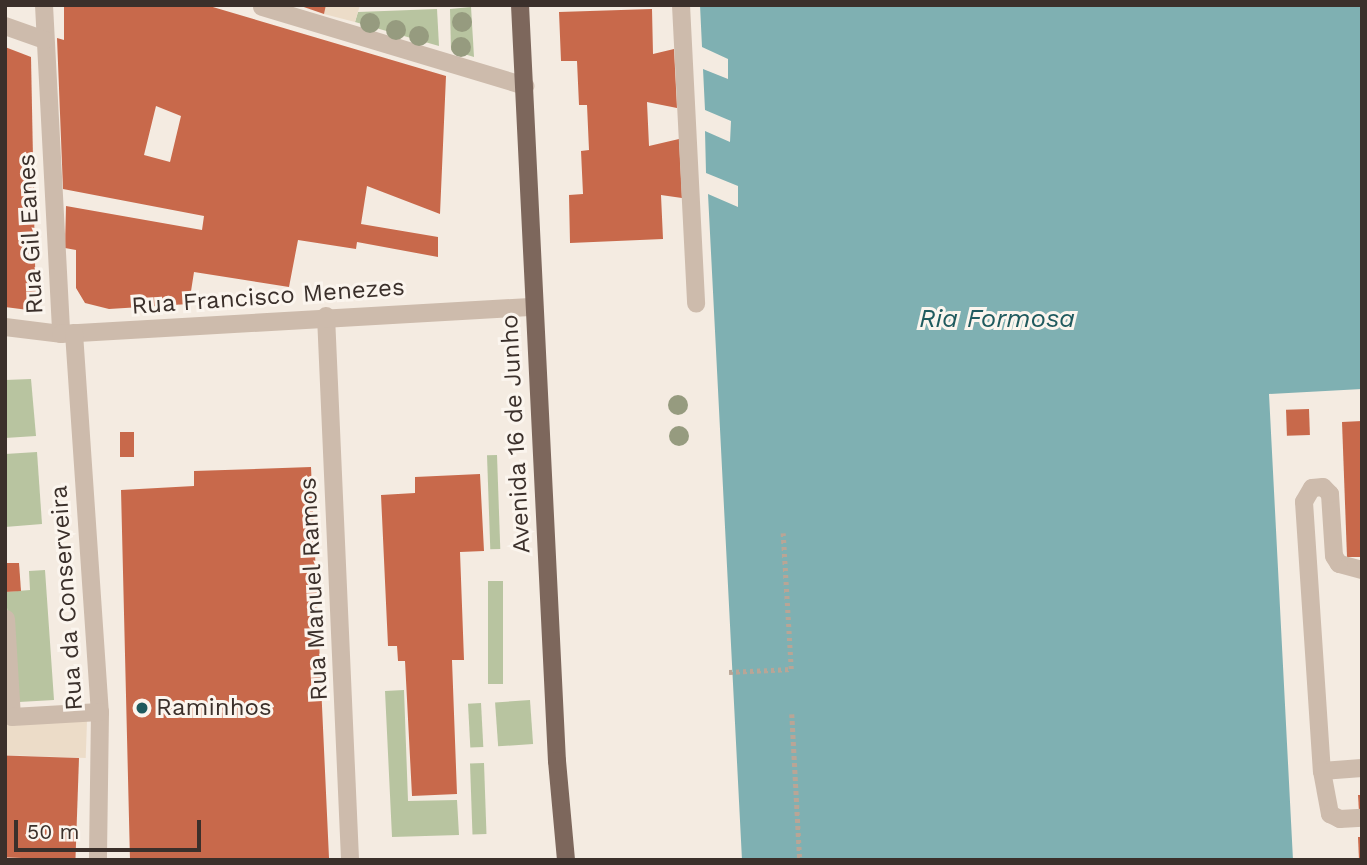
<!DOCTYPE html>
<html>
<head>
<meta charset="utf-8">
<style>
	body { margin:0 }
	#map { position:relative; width:1367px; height:865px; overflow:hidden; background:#f4ebe1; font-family:"Work Sans",sans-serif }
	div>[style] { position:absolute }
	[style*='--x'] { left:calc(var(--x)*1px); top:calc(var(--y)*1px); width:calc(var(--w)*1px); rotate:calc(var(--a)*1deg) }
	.green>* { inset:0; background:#b8c4a0; transform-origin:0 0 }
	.plaza>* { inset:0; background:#ecdcc8; transform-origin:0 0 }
	.water>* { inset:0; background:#7fb0b2 }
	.building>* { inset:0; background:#c8694b; transform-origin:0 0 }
	.path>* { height:4.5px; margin-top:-2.25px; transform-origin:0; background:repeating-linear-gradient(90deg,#b9a596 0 3.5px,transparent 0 7px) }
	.minor>* { height:18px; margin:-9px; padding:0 9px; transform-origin:9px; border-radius:9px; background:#cdbbac }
	.major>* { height:18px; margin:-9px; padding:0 9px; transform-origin:9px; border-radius:9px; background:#7d675c }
	.trees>* { width:20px; height:20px; margin:-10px; border-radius:50%; background:#969b7f }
	.dots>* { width:19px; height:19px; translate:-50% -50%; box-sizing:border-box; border:4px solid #fbf5ee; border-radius:50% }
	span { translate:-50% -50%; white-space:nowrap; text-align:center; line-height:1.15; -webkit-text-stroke:6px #fbf5ee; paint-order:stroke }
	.street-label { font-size:24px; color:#3b302b }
	.poi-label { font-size:24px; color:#3b302b }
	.left { translate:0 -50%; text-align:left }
	.water-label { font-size:26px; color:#1f5a5e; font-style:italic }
	.frame { position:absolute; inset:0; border:7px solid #3b302b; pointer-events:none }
	.scale { position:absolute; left:14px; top:820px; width:187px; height:32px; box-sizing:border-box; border:4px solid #3b302b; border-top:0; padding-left:9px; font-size:21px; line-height:24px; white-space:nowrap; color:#3b302b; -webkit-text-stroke:5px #fbf5ee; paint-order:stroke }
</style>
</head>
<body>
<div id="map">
	<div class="green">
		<i style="clip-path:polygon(471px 7px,474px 57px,451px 50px,450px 9px)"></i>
		<i style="clip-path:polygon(437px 9px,439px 46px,355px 22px,358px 12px)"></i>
		<i style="clip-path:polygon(31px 379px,36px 436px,5px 438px,5px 380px)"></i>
		<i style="clip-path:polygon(37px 452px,42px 524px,5px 527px,5px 454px)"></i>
		<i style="left:497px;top:455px;width:94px;height:10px;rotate:88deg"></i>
		<i style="clip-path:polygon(45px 570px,54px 700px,19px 702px,5px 592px,30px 590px,29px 571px)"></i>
		<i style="left:488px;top:581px;width:15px;height:103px"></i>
		<i style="clip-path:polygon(404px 690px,408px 801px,457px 800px,459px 835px,392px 837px,385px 691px)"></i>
		<i style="left:530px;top:700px;width:44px;height:35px;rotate:86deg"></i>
		<i style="left:481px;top:703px;width:44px;height:13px;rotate:87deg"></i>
		<i style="left:484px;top:763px;width:71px;height:14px;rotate:88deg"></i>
	</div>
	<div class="plaza">
		<i style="clip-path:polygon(326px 5px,360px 5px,355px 22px,324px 14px)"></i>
		<i style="left:87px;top:721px;width:37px;height:82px;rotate:92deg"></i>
	</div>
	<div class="water">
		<i style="clip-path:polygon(700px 5px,1362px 5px,1362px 389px,1269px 394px,1293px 860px,742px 860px,708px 194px,738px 207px,738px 186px,706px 173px,705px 131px,730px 142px,731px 121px,705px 110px,703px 69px,728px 79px,728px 59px,702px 47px)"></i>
	</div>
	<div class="building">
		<i style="clip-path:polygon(evenodd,64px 5px,206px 5px,446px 76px,440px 214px,367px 186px,361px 224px,438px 237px,438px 257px,357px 242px,356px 249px,298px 240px,289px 287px,194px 272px,189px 304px,109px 309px,85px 303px,76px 288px,76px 250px,65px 248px,66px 206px,202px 230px,204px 216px,63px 189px,57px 38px,64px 40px,64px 5px,156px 106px,181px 116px,170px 162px,144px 155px,156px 106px)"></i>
		<i style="clip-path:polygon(298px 5px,326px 5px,324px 14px)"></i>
		<i style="clip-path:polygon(652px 9px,653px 54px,674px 49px,677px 108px,647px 102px,649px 146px,679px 139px,682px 198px,661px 195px,663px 239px,570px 243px,569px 195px,583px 194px,581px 151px,589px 150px,587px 105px,579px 105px,577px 61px,561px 61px,559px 12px)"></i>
		<i style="clip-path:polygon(5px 47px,31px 57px,36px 311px,5px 307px)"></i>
		<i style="left:1309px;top:409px;width:26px;height:23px;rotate:88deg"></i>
		<i style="clip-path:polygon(1362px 421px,1362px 557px,1347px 557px,1342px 422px)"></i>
		<i style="left:120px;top:432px;width:14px;height:25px"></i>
		<i style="clip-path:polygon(311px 467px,329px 858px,130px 860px,121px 490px,194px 486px,194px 471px)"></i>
		<i style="clip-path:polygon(480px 474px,484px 551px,460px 552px,464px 660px,452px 660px,457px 794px,412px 796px,405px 661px,398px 661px,397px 646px,388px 646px,381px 495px,415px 493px,415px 477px)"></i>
		<i style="clip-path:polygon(5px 563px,19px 563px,21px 591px,5px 592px)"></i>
		<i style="left:79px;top:758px;width:102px;height:74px;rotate:92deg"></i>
		<i style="clip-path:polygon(1358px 795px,1362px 795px,1362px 812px,1359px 812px)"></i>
		<i style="clip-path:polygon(1358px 837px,1362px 837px,1362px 860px,1359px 860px)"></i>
	</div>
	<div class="path">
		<i style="--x:729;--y:672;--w:62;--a:-2.8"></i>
		<i style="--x:791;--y:669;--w:136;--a:-93.4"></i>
		<i style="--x:792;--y:714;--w:146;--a:86.9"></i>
	</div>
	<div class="minor">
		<i style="--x:44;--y:5;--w:329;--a:87"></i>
		<i style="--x:681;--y:5;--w:299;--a:87.1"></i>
		<i style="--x:262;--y:7;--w:275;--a:16.7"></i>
		<i style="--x:5;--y:26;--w:42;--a:19.3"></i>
		<i style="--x:326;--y:316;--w:545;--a:87.47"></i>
		<i style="--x:5;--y:327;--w:56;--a:7.1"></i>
		<i style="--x:61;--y:334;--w:474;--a:-3.3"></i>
		<i style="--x:74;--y:333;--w:380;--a:86.1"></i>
		<i style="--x:100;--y:712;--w:148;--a:90.8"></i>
		<i style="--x:1362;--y:570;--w:24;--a:-165"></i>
		<i style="--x:1339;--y:564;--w:9;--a:-122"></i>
		<i style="--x:1334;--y:556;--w:62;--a:-93.7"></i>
		<i style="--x:1330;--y:494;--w:10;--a:-135"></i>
		<i style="--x:1323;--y:487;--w:11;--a:175"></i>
		<i style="--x:1312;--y:488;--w:16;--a:120"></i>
		<i style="--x:1304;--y:502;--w:270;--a:86.2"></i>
		<i style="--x:1322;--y:771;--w:40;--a:-4.3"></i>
		<i style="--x:6;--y:619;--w:98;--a:86.5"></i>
		<i style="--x:12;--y:717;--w:88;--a:-3.3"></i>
		<i style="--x:1322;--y:771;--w:44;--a:79.5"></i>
		<i style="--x:1330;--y:814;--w:11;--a:27"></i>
		<i style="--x:1340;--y:819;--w:22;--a:-3"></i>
	</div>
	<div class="major">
		<i style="--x:520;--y:5;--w:757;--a:87.2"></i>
		<i style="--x:557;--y:761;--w:99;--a:84.8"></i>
	</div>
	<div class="trees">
		<i style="left:462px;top:22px"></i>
		<i style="left:370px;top:23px"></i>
		<i style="left:396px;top:30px"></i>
		<i style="left:419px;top:36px"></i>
		<i style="left:461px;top:47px"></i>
		<i style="left:678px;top:405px"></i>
		<i style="left:679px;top:436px"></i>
	</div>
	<div class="dots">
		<i style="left:142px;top:708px;background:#1f5a5e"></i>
	</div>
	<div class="street-label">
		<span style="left:31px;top:234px;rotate:-93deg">Rua Gil Eanes</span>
		<span style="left:268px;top:297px;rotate:-4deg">Rua Francisco Menezes</span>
		<span style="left:516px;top:434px;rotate:-93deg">Avenida 16 de Junho</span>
		<span style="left:314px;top:589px;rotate:-93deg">Rua Manuel Ramos</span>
		<span style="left:67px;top:598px;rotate:-94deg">Rua da Conserveira</span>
	</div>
	<div class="poi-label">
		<span class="left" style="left:156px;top:708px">Raminhos</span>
	</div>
	<div class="water-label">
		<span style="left:997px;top:319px">Ria Formosa</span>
	</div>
	<div class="frame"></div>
	<div class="scale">50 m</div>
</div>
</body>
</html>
